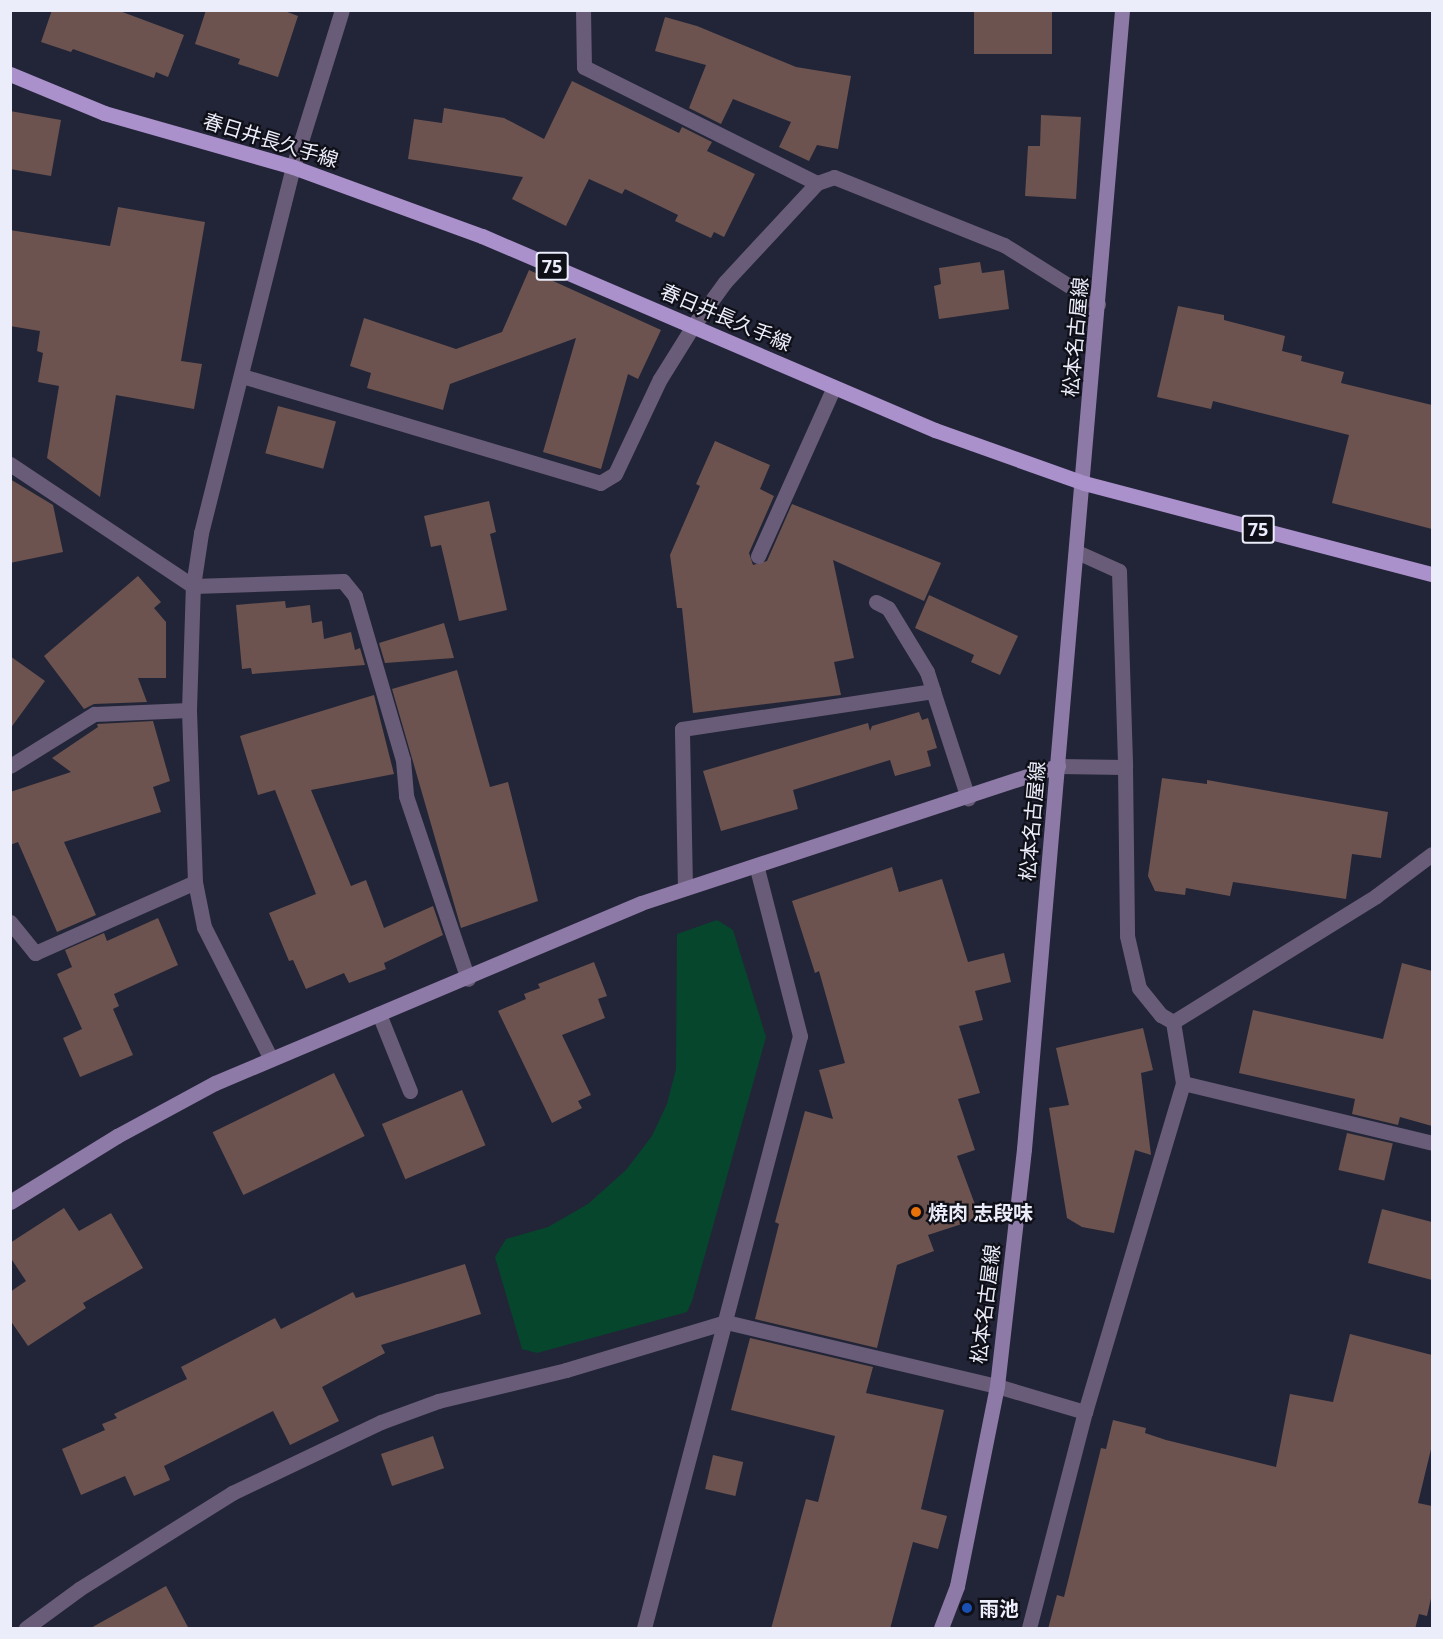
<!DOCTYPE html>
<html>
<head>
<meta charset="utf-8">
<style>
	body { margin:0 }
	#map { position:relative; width:1443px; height:1639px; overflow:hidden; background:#222537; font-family:"Noto Sans","Noto Sans JP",sans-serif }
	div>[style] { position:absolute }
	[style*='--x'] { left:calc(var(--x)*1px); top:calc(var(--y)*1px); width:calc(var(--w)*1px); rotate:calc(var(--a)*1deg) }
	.green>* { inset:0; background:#06462c }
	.building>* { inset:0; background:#6c534f; transform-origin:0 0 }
	.lane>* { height:15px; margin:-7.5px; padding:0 7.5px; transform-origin:7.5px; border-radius:7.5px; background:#695c79 }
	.street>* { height:15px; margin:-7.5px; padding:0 7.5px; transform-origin:7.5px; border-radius:7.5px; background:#695c79 }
	.secondary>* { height:15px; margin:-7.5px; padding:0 7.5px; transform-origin:7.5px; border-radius:7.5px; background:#8e7aa7 }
	.primary>* { height:15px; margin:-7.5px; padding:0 7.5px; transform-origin:7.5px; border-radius:7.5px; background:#ab91cb }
	.dots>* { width:16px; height:16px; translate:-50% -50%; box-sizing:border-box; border:3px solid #0e0f17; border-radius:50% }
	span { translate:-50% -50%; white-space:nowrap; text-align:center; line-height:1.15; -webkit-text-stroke:4.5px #0e0f17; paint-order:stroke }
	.shield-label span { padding:2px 4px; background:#0e0f17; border:2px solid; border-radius:4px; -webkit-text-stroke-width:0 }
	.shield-label { font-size:18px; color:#ebedfa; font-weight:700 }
	.street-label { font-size:20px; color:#ebedfa }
	.poi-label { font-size:20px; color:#ebedfa; font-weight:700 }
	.left { translate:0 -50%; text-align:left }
	.frame { position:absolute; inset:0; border:12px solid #ebedfa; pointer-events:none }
</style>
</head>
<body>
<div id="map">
	<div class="green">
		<i style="clip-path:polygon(717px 920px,733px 930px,766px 1037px,692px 1301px,687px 1312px,537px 1353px,522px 1349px,495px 1257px,506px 1239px,548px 1227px,588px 1204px,626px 1170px,652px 1136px,667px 1104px,676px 1069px,677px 934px)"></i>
	</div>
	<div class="building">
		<i style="clip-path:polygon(52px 10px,117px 10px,184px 35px,168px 77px,156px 72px,154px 78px,73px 49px,71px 52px,41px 42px)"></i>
		<i style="clip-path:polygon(206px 10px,282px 10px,298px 16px,278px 77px,238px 64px,240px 59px,195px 44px)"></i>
		<i style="left:974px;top:10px;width:78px;height:44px"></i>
		<i style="clip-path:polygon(665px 17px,697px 26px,796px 67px,851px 76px,838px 149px,817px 145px,809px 161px,779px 147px,791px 122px,733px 99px,721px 124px,689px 108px,706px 65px,655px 51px)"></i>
		<i style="clip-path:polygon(572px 81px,679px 133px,682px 127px,712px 142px,707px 151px,755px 174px,724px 237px,714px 232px,711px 238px,675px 221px,678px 215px,625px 189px,622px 194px,589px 179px,566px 226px,512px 199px,523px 177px,408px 159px,414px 119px,442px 123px,444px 108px,504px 118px,544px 139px)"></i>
		<i style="clip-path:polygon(10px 111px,61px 120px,51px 176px,10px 169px)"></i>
		<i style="clip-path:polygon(1041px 115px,1081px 117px,1076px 199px,1025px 196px,1028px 146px,1040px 146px)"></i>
		<i style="clip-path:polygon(118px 207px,205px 222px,181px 361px,202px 364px,194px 409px,116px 395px,100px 497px,47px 458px,59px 386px,38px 382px,43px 353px,37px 351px,40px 331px,10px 326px,10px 230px,110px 246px)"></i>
		<i style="clip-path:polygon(980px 262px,982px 273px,1004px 270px,1009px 309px,939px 319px,934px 286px,941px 284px,939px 268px)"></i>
		<i style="clip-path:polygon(529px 270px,661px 330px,638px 379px,628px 374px,601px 469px,543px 452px,576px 338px,450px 384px,443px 410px,367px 388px,371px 373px,350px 366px,364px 318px,456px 349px,502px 332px)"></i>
		<i style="clip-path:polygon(1178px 306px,1224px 315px,1224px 320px,1285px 336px,1282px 351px,1302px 356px,1301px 361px,1344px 372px,1341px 383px,1432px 405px,1432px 529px,1332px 503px,1349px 435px,1213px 401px,1211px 409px,1157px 397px)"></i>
		<i style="left:278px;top:406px;width:60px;height:49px;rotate:15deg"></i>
		<i style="clip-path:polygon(715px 441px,770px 465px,760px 489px,774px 496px,749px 553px,753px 565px,767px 561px,792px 504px,941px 563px,924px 601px,833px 560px,854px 658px,834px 662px,841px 695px,693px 713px,682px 608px,677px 608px,670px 555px,700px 486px,696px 484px)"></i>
		<i style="clip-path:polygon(10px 479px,53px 505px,63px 552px,10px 563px)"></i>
		<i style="clip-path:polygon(489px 501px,496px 532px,490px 534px,507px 610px,459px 621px,441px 545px,431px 547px,424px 516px)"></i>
		<i style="clip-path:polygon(138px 576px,161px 602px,154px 608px,166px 622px,166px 678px,138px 678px,147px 702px,94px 704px,84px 709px,44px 656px)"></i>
		<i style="clip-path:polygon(929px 595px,1018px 636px,1000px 675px,971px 662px,974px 655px,915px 628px)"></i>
		<i style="clip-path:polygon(285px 601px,286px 608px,310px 605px,312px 623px,322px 621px,324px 639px,351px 632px,355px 650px,360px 648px,365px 665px,252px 674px,251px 668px,242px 669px,236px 605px)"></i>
		<i style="clip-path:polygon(444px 623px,454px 658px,385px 663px,379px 643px)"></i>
		<i style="clip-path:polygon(10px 656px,45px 681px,10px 729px)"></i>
		<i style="clip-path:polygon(457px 670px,490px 787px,508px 782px,538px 901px,461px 928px,392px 689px)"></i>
		<i style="clip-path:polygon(374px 695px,394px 774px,311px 790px,351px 886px,366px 880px,384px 928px,433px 906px,443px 935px,384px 963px,386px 969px,349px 983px,344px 973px,306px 989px,293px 960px,289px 961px,269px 913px,316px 894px,275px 790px,258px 795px,240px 736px)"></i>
		<i style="clip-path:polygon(919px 712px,922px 720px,928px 718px,937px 748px,927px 751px,931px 766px,895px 776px,890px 760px,793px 790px,798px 809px,721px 831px,703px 771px,868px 723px,870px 731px,872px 726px)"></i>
		<i style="clip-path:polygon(153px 721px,170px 781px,153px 787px,161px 812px,64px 842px,96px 915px,57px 932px,18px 842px,10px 845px,10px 792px,71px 772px,52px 758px,98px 727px,97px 724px)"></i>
		<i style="clip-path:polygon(1162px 778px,1207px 784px,1207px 780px,1388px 812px,1381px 858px,1352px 854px,1346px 899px,1233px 882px,1230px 896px,1186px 888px,1185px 895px,1155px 891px,1148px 876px)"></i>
		<i style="clip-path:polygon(892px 867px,899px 892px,942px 879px,968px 962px,1004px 953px,1011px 982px,975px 991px,983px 1020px,959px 1026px,980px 1093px,958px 1099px,975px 1150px,957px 1156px,980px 1218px,928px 1235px,934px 1251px,897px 1265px,877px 1348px,755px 1319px,779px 1224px,775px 1222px,805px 1111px,833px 1119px,819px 1070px,845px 1063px,819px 971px,815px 973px,792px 901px)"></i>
		<i style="clip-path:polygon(158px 918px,178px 965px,114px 994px,119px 1006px,113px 1009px,133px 1055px,80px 1077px,63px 1038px,82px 1029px,57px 974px,72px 967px,65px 950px,104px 933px,107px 941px)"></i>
		<i style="clip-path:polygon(594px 962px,607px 996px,598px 999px,605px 1018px,562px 1035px,591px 1095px,578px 1101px,582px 1108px,552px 1123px,498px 1011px,526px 999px,524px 994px,540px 988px,538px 984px)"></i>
		<i style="clip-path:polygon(1402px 963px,1432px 971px,1432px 1126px,1400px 1117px,1398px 1125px,1352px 1114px,1355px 1099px,1239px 1073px,1253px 1010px,1383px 1039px)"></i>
		<i style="clip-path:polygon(1143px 1028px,1153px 1070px,1141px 1073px,1151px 1155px,1135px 1150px,1114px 1233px,1082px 1227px,1067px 1218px,1049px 1108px,1069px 1105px,1056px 1048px)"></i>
		<i style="left:334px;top:1073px;width:70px;height:135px;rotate:64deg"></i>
		<i style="left:462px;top:1090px;width:60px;height:87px;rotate:67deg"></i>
		<i style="left:1347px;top:1133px;width:47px;height:38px;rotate:13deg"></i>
		<i style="clip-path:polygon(64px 1208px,79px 1231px,111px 1213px,143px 1268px,83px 1303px,86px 1308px,28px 1346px,10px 1320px,10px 1292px,26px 1281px,10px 1257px,10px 1243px)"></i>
		<i style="clip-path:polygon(1382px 1209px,1432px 1222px,1432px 1280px,1368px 1263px)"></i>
		<i style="clip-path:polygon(465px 1264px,481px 1314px,381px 1345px,385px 1353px,322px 1387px,339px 1421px,290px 1445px,273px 1411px,164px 1466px,170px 1480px,134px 1496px,125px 1476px,81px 1495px,62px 1449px,105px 1430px,102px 1424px,117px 1418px,114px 1414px,187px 1379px,181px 1367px,275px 1318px,281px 1329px,353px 1292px,356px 1298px)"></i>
		<i style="clip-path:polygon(1350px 1334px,1432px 1355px,1432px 1445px,1418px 1503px,1432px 1506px,1432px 1594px,1427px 1616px,1419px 1614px,1415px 1629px,1048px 1629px,1057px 1595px,1064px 1597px,1101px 1448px,1106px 1449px,1113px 1420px,1146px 1428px,1145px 1433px,1166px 1440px,1276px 1467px,1290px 1394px,1333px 1402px)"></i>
		<i style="clip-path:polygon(750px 1338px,873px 1367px,866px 1393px,944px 1410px,921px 1509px,947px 1516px,938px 1549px,913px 1542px,890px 1629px,771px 1629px,806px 1499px,818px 1502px,835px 1436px,731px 1410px)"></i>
		<i style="left:433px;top:1436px;width:34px;height:55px;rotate:71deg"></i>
		<i style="left:713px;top:1455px;width:31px;height:35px;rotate:13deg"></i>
		<i style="clip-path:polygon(166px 1586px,189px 1629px,89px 1629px)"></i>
	</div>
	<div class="lane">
		<i style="--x:379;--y:1014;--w:83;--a:68.1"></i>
	</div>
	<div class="street">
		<i style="--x:583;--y:10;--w:57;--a:89"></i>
		<i style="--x:584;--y:67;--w:260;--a:26.5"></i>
		<i style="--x:817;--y:183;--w:18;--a:-19"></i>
		<i style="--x:834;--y:177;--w:183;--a:21.8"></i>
		<i style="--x:1004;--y:245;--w:111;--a:32.1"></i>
		<i style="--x:242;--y:376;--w:374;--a:16.6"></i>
		<i style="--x:600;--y:483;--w:17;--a:-31"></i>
		<i style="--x:615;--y:474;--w:105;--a:-64.7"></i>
		<i style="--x:660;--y:379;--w:62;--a:-58.1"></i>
		<i style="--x:693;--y:326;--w:54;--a:-54"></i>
		<i style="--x:725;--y:282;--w:135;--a:-47.1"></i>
		<i style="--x:10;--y:464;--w:220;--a:33.7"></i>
		<i style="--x:193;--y:586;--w:150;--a:-1.9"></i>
		<i style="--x:343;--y:581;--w:19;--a:51"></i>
		<i style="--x:355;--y:596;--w:171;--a:73.7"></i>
		<i style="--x:403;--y:760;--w:36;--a:85"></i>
		<i style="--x:406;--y:796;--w:193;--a:71.3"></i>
		<i style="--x:1077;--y:552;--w:46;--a:24.3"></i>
		<i style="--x:1119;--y:571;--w:196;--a:88.2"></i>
		<i style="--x:758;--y:556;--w:185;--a:-65.8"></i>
		<i style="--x:876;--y:602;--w:13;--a:27"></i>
		<i style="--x:888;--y:608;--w:75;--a:58.6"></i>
		<i style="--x:927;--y:672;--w:20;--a:72"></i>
		<i style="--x:10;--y:766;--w:99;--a:-31.8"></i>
		<i style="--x:94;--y:714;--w:95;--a:-2.4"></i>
		<i style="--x:1058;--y:766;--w:67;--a:0.9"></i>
		<i style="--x:1125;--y:767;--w:169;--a:89.3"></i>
		<i style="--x:1127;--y:936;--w:53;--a:77"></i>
		<i style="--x:1139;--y:988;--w:35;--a:51"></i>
		<i style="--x:1161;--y:1015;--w:14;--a:30"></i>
		<i style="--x:685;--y:888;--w:159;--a:-91.1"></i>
		<i style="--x:682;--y:729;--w:254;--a:-8.6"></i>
		<i style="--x:933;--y:691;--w:113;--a:71.9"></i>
		<i style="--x:10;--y:922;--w:40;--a:51"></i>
		<i style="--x:35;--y:953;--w:175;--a:-23.9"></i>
		<i style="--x:1173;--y:1022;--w:239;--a:-31.8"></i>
		<i style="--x:1376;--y:896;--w:70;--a:-36.9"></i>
		<i style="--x:271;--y:1059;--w:148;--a:-116.9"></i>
		<i style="--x:204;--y:927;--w:46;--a:-101.3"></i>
		<i style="--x:195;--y:882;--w:172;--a:-92"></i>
		<i style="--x:189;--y:710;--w:124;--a:-88.2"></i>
		<i style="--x:193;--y:586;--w:54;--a:-81.4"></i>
		<i style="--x:201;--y:533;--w:377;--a:-75.9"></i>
		<i style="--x:293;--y:167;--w:164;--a:-72.7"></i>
		<i style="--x:1183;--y:1083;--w:256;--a:13.5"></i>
		<i style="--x:26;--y:1628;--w:66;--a:-36.3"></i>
		<i style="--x:79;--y:1589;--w:181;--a:-32.1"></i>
		<i style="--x:232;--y:1493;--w:165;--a:-25.5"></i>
		<i style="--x:381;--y:1422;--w:61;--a:-20.2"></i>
		<i style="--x:438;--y:1401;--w:132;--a:-13.6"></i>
		<i style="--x:566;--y:1370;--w:167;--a:-16.7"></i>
		<i style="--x:726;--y:1322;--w:278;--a:13.3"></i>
		<i style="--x:997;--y:1386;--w:92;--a:16.5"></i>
		<i style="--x:644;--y:1628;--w:612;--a:-75.24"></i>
		<i style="--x:800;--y:1036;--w:173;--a:-104.4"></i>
		<i style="--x:1029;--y:1628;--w:223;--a:-75.5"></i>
		<i style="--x:1085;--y:1412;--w:343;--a:-73.4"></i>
		<i style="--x:1183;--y:1083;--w:62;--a:-99.3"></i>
	</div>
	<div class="secondary">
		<i style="--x:10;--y:1202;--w:126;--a:-31.7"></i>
		<i style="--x:117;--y:1136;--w:111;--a:-28.4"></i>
		<i style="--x:215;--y:1083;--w:462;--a:-22.9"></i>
		<i style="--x:641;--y:903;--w:439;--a:-18.2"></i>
		<i style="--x:941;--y:1628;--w:45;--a:-69.1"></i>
		<i style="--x:957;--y:1586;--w:204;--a:-78.7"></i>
		<i style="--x:997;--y:1386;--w:239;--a:-83.5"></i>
		<i style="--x:1024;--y:1149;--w:1143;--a:-85.08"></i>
	</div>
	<div class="primary">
		<i style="--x:10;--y:74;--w:102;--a:22.5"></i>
		<i style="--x:104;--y:113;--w:197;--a:15.9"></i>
		<i style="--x:293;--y:167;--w:201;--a:20.1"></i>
		<i style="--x:482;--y:236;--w:493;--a:23.2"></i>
		<i style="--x:935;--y:430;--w:158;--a:19.6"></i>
		<i style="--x:1084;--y:483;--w:360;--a:14.7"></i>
	</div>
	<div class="dots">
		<i style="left:916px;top:1212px;background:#e8710a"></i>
		<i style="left:967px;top:1608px;background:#1a4fb4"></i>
	</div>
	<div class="shield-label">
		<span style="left:552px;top:266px">75</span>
		<span style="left:1258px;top:529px">75</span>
	</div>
	<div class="street-label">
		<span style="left:271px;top:140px;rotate:17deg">春日井長久手線</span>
		<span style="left:726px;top:317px;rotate:23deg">春日井長久手線</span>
		<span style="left:1075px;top:337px;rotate:-85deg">松本名古屋線</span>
		<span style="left:1032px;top:821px;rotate:-85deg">松本名古屋線</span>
		<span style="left:985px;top:1304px;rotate:-83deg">松本名古屋線</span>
	</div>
	<div class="poi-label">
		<span class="left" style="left:928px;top:1212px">焼肉 志段味</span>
		<span class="left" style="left:979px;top:1608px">雨池</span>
	</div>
	<div class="frame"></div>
</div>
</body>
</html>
